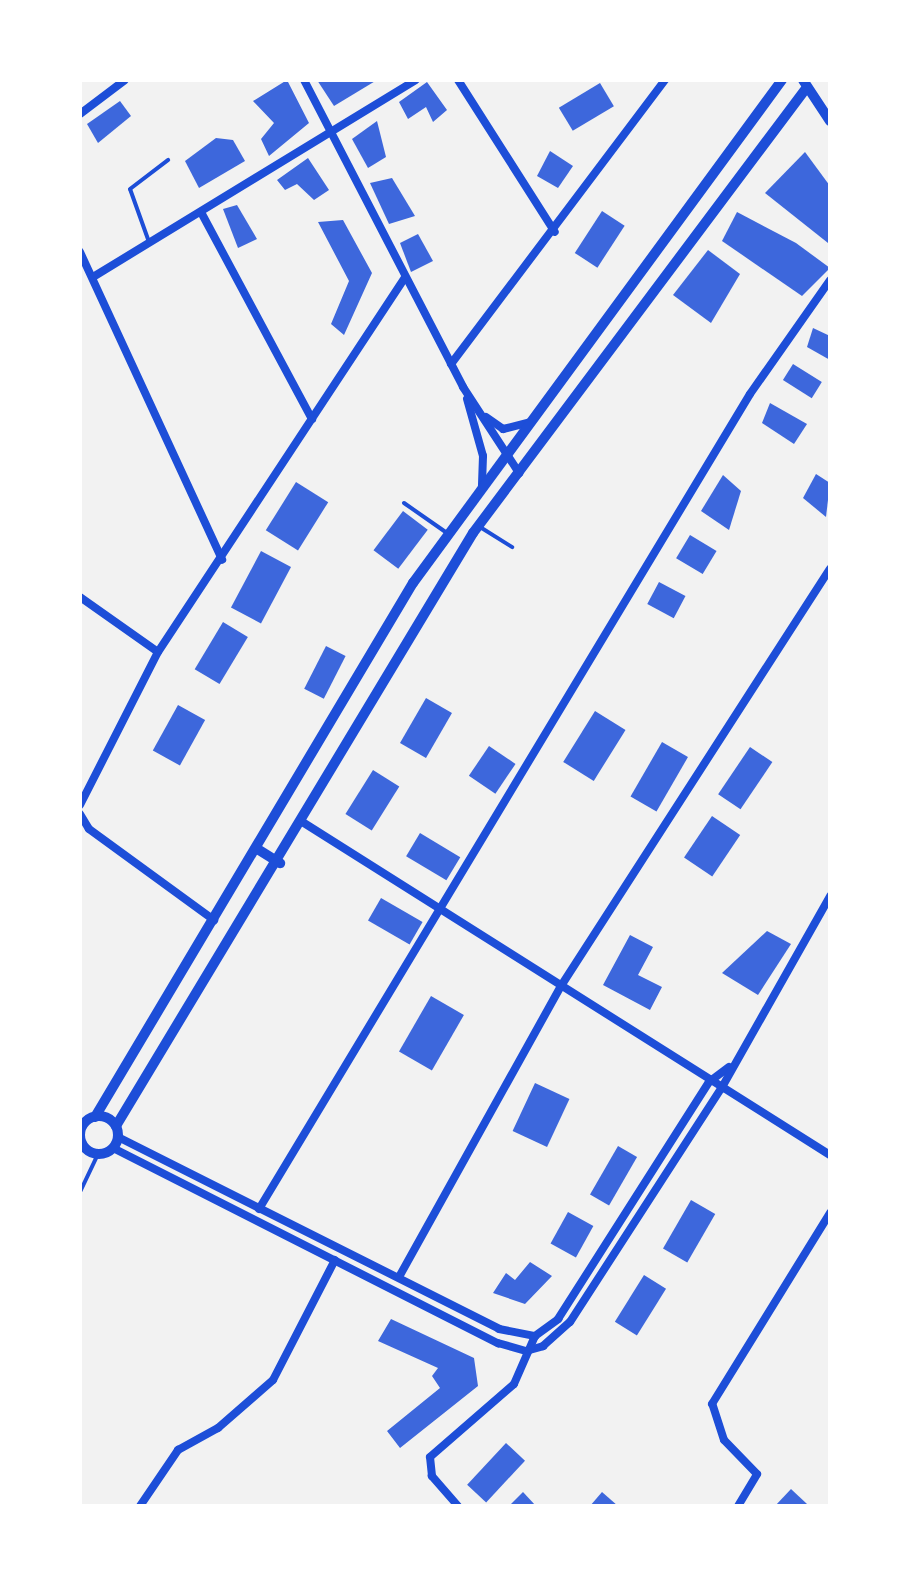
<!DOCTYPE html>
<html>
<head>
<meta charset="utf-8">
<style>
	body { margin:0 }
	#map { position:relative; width:910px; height:1586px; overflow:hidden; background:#f2f2f2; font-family:Figtree,sans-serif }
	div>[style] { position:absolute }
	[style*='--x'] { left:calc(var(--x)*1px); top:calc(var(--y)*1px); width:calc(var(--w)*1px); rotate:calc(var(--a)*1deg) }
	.building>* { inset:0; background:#3d67dc; transform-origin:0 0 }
	.service>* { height:4px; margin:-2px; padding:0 2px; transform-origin:2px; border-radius:2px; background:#1d4ed8 }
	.minor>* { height:8px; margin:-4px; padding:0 4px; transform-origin:4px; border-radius:4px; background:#1d4ed8 }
	.tertiary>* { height:10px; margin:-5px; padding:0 5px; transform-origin:5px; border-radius:5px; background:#1d4ed8 }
	.tertiary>.ring { margin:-5px; padding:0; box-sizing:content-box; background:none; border:10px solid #1d4ed8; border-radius:50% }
	span { translate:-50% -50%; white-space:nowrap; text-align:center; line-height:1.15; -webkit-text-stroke:6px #fff; paint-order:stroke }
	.frame { position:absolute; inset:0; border:82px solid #fff; pointer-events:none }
</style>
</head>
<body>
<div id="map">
	<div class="building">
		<i style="clip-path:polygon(287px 80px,309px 123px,269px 156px,261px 139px,274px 123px,253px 101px)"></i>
		<i style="clip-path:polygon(317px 80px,377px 80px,334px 106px)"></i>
		<i style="clip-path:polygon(427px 82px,447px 110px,433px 122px,426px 107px,408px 119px,399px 102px)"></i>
		<i style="left:600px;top:83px;width:27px;height:48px;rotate:59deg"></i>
		<i style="clip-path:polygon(120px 101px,131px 116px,98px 143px,87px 124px)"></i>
		<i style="clip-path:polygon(377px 121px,386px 157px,368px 168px,352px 139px)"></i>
		<i style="clip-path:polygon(216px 138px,233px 140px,245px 161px,199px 188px,185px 161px)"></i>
		<i style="clip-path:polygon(550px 151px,573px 166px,558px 188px,537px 176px)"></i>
		<i style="clip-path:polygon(805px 152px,830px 186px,828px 243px,765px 193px)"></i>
		<i style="clip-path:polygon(308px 158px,329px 190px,314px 200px,297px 184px,285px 190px,277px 180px)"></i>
		<i style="clip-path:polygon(392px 178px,415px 216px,389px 224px,370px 183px)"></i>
		<i style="clip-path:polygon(237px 205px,257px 239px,238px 248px,223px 209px)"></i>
		<i style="left:602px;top:211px;width:27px;height:50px;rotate:33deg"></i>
		<i style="clip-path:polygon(737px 212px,796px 243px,830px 268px,802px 296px,722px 241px)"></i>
		<i style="clip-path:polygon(343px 220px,372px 273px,344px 335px,331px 324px,349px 281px,318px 222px)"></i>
		<i style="clip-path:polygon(418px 234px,433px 261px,411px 272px,400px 243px)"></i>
		<i style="clip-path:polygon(708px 250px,740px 274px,711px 323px,673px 295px)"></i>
		<i style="clip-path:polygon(813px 328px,830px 336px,830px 360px,807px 347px)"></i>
		<i style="left:793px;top:364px;width:34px;height:19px;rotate:32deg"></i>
		<i style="clip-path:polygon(770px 403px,807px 424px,794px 444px,762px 423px)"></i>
		<i style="clip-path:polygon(816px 474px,830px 483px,826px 517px,803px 498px)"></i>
		<i style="clip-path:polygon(723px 475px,741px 491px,729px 530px,701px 511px)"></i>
		<i style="left:296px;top:482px;width:38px;height:57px;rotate:32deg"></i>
		<i style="left:403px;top:511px;width:31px;height:49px;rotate:37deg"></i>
		<i style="left:690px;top:535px;width:31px;height:27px;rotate:31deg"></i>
		<i style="left:261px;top:551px;width:34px;height:64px;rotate:28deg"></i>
		<i style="left:659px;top:582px;width:30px;height:25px;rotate:28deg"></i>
		<i style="left:223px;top:622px;width:29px;height:55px;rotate:31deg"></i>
		<i style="left:326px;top:646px;width:22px;height:48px;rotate:27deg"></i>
		<i style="left:426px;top:698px;width:30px;height:52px;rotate:30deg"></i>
		<i style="left:178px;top:705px;width:31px;height:52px;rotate:29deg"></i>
		<i style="left:595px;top:711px;width:36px;height:60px;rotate:32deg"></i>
		<i style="left:662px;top:742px;width:30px;height:63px;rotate:30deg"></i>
		<i style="left:489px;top:746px;width:32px;height:36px;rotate:34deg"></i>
		<i style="left:750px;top:747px;width:27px;height:57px;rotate:34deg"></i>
		<i style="left:373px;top:770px;width:31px;height:52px;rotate:32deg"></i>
		<i style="left:712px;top:816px;width:34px;height:50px;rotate:34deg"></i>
		<i style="left:420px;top:833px;width:47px;height:27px;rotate:31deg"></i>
		<i style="left:381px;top:898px;width:48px;height:26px;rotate:30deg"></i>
		<i style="clip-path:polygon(767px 931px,791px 944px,758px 995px,722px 973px)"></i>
		<i style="clip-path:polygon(630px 935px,653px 947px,638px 975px,662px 987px,650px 1010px,603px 985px)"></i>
		<i style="left:431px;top:996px;width:38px;height:64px;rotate:30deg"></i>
		<i style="left:535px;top:1083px;width:38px;height:53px;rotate:25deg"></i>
		<i style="left:618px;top:1146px;width:22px;height:56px;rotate:30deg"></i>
		<i style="left:691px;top:1200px;width:28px;height:56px;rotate:30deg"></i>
		<i style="left:568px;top:1212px;width:29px;height:36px;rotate:29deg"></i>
		<i style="clip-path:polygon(530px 1262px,552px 1276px,525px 1304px,493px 1293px,506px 1273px,515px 1280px)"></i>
		<i style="left:644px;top:1275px;width:26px;height:55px;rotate:32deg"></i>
		<i style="clip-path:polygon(391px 1319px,474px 1358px,478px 1386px,400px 1448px,387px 1431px,440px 1388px,432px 1376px,438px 1368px,378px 1341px)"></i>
		<i style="left:506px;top:1443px;width:26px;height:57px;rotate:43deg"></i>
		<i style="clip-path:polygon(791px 1489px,807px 1504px,775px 1506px)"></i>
		<i style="clip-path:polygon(523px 1492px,536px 1506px,509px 1506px)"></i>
		<i style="clip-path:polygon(602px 1492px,618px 1506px,590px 1506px)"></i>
	</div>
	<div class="service">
		<i style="--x:149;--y:242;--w:56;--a:-109.7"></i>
		<i style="--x:130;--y:189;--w:48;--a:-37.3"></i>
		<i style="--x:404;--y:503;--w:52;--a:34.9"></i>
		<i style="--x:480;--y:527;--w:38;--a:32"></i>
		<i style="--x:80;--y:1143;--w:1;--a:-45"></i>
		<i style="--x:80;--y:1192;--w:42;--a:-64.7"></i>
	</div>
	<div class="minor">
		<i style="--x:304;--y:80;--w:346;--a:62.6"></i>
		<i style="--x:463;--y:387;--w:103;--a:56.9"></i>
		<i style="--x:458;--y:80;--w:180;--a:57.5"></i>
		<i style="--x:80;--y:114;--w:56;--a:-37.1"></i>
		<i style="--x:202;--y:214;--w:233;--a:61.8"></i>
		<i style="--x:80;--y:252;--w:339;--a:65.2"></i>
		<i style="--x:93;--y:277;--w:378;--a:-31.4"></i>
		<i style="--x:451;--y:364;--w:356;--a:-53"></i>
		<i style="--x:467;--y:399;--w:59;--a:74.3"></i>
		<i style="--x:483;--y:456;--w:31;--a:92"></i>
		<i style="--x:486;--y:417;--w:21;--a:35"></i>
		<i style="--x:503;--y:429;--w:29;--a:-14"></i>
		<i style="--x:80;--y:597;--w:95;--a:35.2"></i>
		<i style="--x:80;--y:805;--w:172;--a:-63"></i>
		<i style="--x:158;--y:652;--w:448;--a:-56.6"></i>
		<i style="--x:80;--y:814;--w:17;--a:59"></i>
		<i style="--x:89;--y:829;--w:155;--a:36.1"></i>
		<i style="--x:304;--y:823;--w:622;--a:32.26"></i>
		<i style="--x:118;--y:1137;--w:427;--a:26.7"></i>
		<i style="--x:499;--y:1329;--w:37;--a:11"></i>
		<i style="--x:535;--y:1336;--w:29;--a:-36"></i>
		<i style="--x:558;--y:1319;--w:281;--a:-57.5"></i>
		<i style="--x:709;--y:1082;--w:25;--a:-37"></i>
		<i style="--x:113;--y:1148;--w:432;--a:26.9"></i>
		<i style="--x:498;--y:1343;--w:29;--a:16"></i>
		<i style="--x:526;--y:1351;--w:18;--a:-16"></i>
		<i style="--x:543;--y:1346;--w:36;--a:-42"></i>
		<i style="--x:570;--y:1322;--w:278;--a:-57.1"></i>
		<i style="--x:721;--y:1089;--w:222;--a:-60.5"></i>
		<i style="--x:259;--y:1209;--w:951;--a:-58.93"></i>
		<i style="--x:750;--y:394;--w:139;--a:-54.9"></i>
		<i style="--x:399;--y:1277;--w:333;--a:-60.9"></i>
		<i style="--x:561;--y:986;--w:496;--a:-57.2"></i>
		<i style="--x:140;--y:1506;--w:68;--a:-55.8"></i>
		<i style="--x:178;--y:1450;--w:46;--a:-28.8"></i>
		<i style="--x:218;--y:1428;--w:73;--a:-41.1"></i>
		<i style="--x:273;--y:1380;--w:135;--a:-62.7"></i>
		<i style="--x:458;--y:1506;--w:40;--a:-131"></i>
		<i style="--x:432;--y:1476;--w:19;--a:-96"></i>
		<i style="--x:430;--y:1457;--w:111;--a:-41"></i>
		<i style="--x:514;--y:1384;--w:52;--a:-66.4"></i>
		<i style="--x:738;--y:1506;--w:37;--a:-59"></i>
		<i style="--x:757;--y:1474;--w:47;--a:-134.1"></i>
		<i style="--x:724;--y:1440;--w:38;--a:-108"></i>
		<i style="--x:712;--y:1404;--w:225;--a:-58.3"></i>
	</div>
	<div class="tertiary">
		<i style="--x:803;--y:80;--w:49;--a:56.6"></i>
		<i style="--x:259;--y:850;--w:25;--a:32"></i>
		<i class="ring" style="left:80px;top:1116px;width:28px;height:28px"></i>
		<i style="--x:95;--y:1117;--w:622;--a:-59.23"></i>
		<i style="--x:413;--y:583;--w:624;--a:-53.74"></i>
		<i style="--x:116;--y:1126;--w:692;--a:-58.95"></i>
		<i style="--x:473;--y:533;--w:557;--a:-53.17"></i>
	</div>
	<div class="frame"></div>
</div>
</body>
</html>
